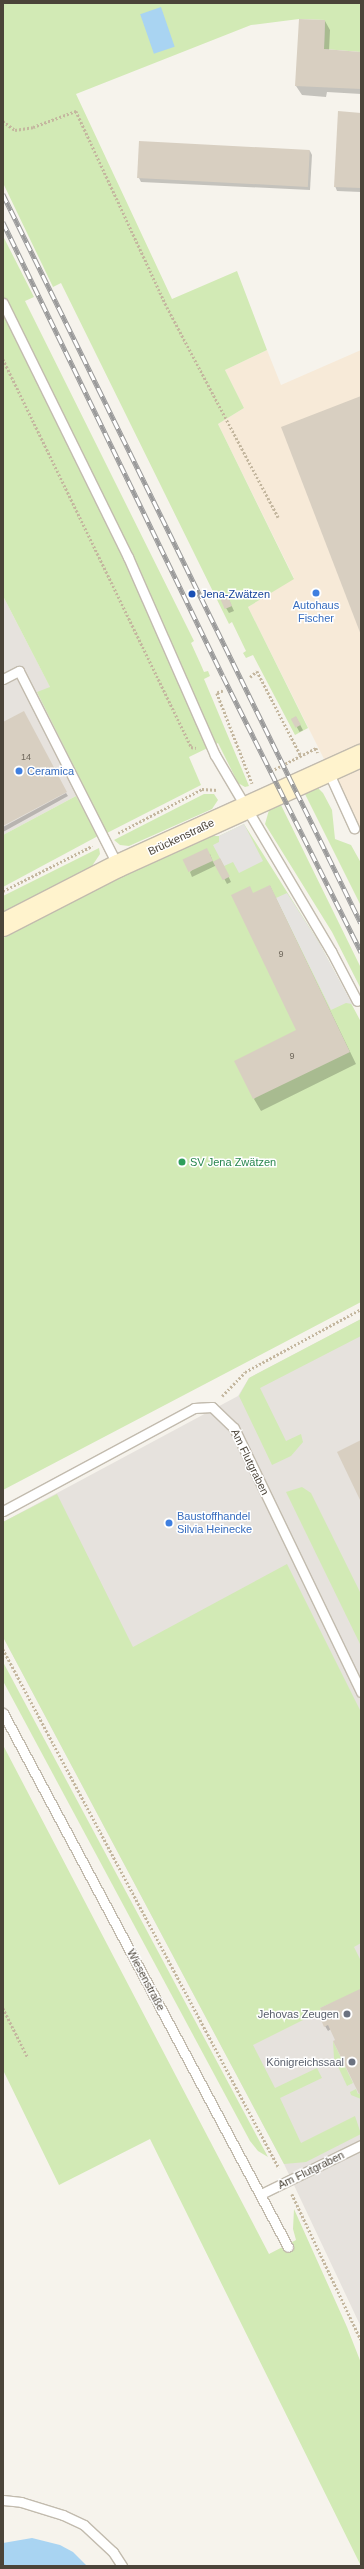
<!DOCTYPE html>
<html>
<head>
<meta charset="utf-8">
<style>
	body { margin:0 }
	#map { position:relative; width:364px; height:2569px; overflow:hidden; background:#f6f3ec; font-family:Helvetica,sans-serif }
	div>[style] { position:absolute }
	[style*='--x'] { left:calc(var(--x)*1px); top:calc(var(--y)*1px); width:calc(var(--w)*1px); rotate:calc(var(--a)*1deg) }
	.commercial>* { inset:0; background:#f7ead8 }
	.industrial>* { inset:0; background:#e6e2dd }
	.green>* { inset:0; background:#d2eab5 }
	.parking>* { inset:0; background:#e5e3e0 }
	.water>* { inset:0; background:#a9d4f2; transform-origin:0 0 }
	.shadow>* { inset:0; background:#0003; transform-origin:0 0 }
	.building>* { inset:0; background:#d8cfc1; transform-origin:0 0 }
	.path>* { height:2.5px; margin-top:-1.25px; transform-origin:0; background:repeating-linear-gradient(90deg,#c4b79f 0 2px,transparent 0 4px) }
	.roads { filter:drop-shadow(1px 0 #c2bbae) drop-shadow(-1px 0 #c2bbae) drop-shadow(0 1px #c2bbae) drop-shadow(0 -1px #c2bbae) }
	.lane>* { height:9px; margin:-4.5px; padding:0 4.5px; transform-origin:4.5px; border-radius:4.5px; background:#fff }
	.secondary>* { height:22px; margin:-11px; padding:0 11px; transform-origin:11px; border-radius:11px; background:#fff3cd }
	.rail>* { height:4.5px; margin-top:-2.25px; transform-origin:0; background:repeating-linear-gradient(90deg,#fff 0 9px,#9a9a9a 0 18px); box-sizing:border-box; border-block:1px solid #9a9a9a }
	.dots>* { width:11px; height:11px; translate:-50% -50%; box-sizing:border-box; border:2px solid #fff; border-radius:50% }
	span { translate:-50% -50%; white-space:nowrap; text-align:center; line-height:1.15; -webkit-text-stroke:3px #fff; paint-order:stroke }
	.number-label { font-size:9px; color:#6e675b }
	.number-label span { -webkit-text-stroke-width:0 }
	.transit-label { font-size:11px; color:#164399 }
	.left { translate:0 -50%; text-align:left }
	.shop-label { font-size:11px; color:#366cbe }
	.street-label { font-size:11px; color:#4b4439 }
	.leisure-label { font-size:11px; color:#27864d }
	.worship-label { font-size:11px; color:#5b616d }
	.right { translate:-100% -50%; text-align:right }
	.frame { position:absolute; inset:0; border:4px solid #4b4439; pointer-events:none }
</style>
</head>
<body>
<div id="map">
	<div class="commercial">
		<i style="clip-path:polygon(267px 350px,281px 385px,361px 350px,361px 833px,248px 607px,294px 578px,218px 424px,244px 408px,225px 370px)"></i>
	</div>
	<div class="industrial">
		<i style="clip-path:polygon(3px 596px,101px 785px,76px 796px,3px 835px)"></i>
		<i style="clip-path:polygon(361px 1319px,361px 2327px,284px 2164px,3px 1637px,3px 1522px,238px 1396px,249px 1378px)"></i>
	</div>
	<div class="green">
		<i style="clip-path:polygon(3px 3px,361px 3px,361px 52px,324px 49px,325px 20px,299px 19px,251px 25px,76px 94px,172px 299px,237px 271px,267px 350px,225px 370px,244px 408px,218px 424px,294px 579px,248px 607px,308px 728px,295px 735px,253px 655px,246px 658px,243px 653px,246px 651px,232px 622px,229px 624px,61px 283px,53px 287px,3px 183px)"></i>
		<i style="clip-path:polygon(3px 236px,34px 297px,25px 301px,194px 641px,191px 643px,201px 665px,204px 672px,208px 671px,210px 676px,204px 679px,249px 786px,245px 787px,238px 783px,218px 743px,189px 757px,201px 785px,107px 833px,37px 692px,50px 687px,3px 596px)"></i>
		<i style="clip-path:polygon(316px 786px,323px 793px,332px 810px,335px 839px,351px 845px,361px 863px,361px 906px,304px 792px)"></i>
		<i style="clip-path:polygon(204px 794px,214px 794px,218px 800px,212px 809px,129px 846px,120px 845px,114px 840px)"></i>
		<i style="clip-path:polygon(76px 796px,98px 836px,3px 887px,3px 835px)"></i>
		<i style="clip-path:polygon(281px 805px,361px 968px,361px 989px,332px 932px,265px 824px,269px 810px)"></i>
		<i style="clip-path:polygon(244px 824px,318px 941px,361px 1022px,361px 1302px,3px 1490px,3px 938px,123px 876px,208px 836px,219px 836px)"></i>
		<i style="clip-path:polygon(99px 848px,100px 854px,92px 866px,3px 913px,3px 896px)"></i>
		<i style="clip-path:polygon(361px 1319px,361px 1336px,260px 1388px,286px 1441px,301px 1434px,303px 1442px,291px 1456px,272px 1465px,239px 1396px,249px 1378px)"></i>
		<i style="clip-path:polygon(302px 1487px,311px 1493px,361px 1594px,361px 1646px,286px 1492px)"></i>
		<i style="clip-path:polygon(57px 1494px,133px 1647px,287px 1564px,361px 1712px,361px 1943px,354px 1947px,361px 1961px,361px 1990px,320px 2008px,321px 2011px,253px 2045px,275px 2088px,317px 2068px,322px 2078px,280px 2098px,301px 2143px,355px 2116px,361px 2134px,306px 2162px,284px 2164px,3px 1637px,3px 1522px)"></i>
		<i style="clip-path:polygon(3px 1662px,268px 2157px,258px 2151px,250px 2141px,3px 1681px)"></i>
		<i style="clip-path:polygon(3px 1745px,269px 2254px,296px 2240px,293px 2229px,294px 2209px,347px 2327px,361px 2363px,361px 2566px,150px 2139px,59px 2185px,3px 2070px)"></i>
		<i style="clip-path:polygon(333px 2041px,353px 2083px,347px 2086px,334px 2058px)"></i>
		<i style="clip-path:polygon(356px 2089px,358px 2094px,361px 2093px,361px 2099px,351px 2095px,350px 2092px)"></i>
	</div>
	<div class="parking">
		<i style="clip-path:polygon(244px 824px,263px 861px,239px 873px,233px 862px,224px 866px,213px 845px,219px 842px,219px 836px)"></i>
		<i style="clip-path:polygon(287px 893px,318px 941px,352px 1004px,346px 1003px,331px 1010px,276px 898px)"></i>
	</div>
	<div class="water">
		<i style="left:161px;top:7px;width:42px;height:22px;rotate:71deg"></i>
		<i style="clip-path:polygon(32px 2538px,60px 2545px,73px 2552px,87px 2566px,3px 2566px,3px 2543px)"></i>
	</div>
	<div class="shadow">
		<i style="clip-path:polygon(300px 20px,325px 21px,330px 30px,329px 51px,361px 53px,361px 94px,327px 92px,326px 97px,302px 95px,296px 86px)"></i>
		<i style="clip-path:polygon(361px 113px,361px 192px,337px 191px,335px 186px)"></i>
		<i style="clip-path:polygon(310px 151px,312px 155px,310px 190px,141px 182px,139px 178px)"></i>
		<i style="clip-path:polygon(229px 600px,234px 611px,229px 613px,226px 608px)"></i>
		<i style="left:296px;top:717px;width:15px;height:4px;rotate:62deg"></i>
		<i style="clip-path:polygon(66px 793px,68px 796px,3px 832px,3px 827px)"></i>
		<i style="clip-path:polygon(210px 854px,213px 862px,220px 859px,231px 882px,227px 884px,217px 865px,192px 877px,190px 872px)"></i>
		<i style="clip-path:polygon(270px 886px,356px 1064px,261px 1111px,254px 1099px,298px 1031px,253px 894px)"></i>
		<i style="clip-path:polygon(360px 1990px,361px 1991px,361px 2096px,331px 2029px,328px 2031px,325px 2026px,321px 2009px)"></i>
	</div>
	<div class="building">
		<i style="clip-path:polygon(299px 19px,325px 20px,324px 49px,361px 52px,361px 89px,295px 86px)"></i>
		<i style="clip-path:polygon(338px 111px,361px 113px,361px 188px,334px 187px)"></i>
		<i style="left:139px;top:141px;width:171px;height:37px;rotate:3deg"></i>
		<i style="clip-path:polygon(361px 396px,361px 635px,281px 427px)"></i>
		<i style="left:227px;top:594px;width:13px;height:8px;rotate:67deg"></i>
		<i style="clip-path:polygon(24px 711px,67px 792px,3px 826px,3px 722px)"></i>
		<i style="left:296px;top:716px;width:10px;height:6px;rotate:61deg"></i>
		<i style="left:207px;top:848px;width:14px;height:27px;rotate:65deg"></i>
		<i style="left:220px;top:858px;width:21px;height:8px;rotate:62deg"></i>
		<i style="clip-path:polygon(270px 885px,350px 1052px,253px 1099px,234px 1061px,296px 1030px,231px 895px,250px 886px,253px 893px)"></i>
		<i style="clip-path:polygon(361px 1440px,361px 1502px,337px 1452px)"></i>
		<i style="clip-path:polygon(360px 1989px,361px 2092px,359px 2094px,333px 2041px,335px 2040px,328px 2025px,324px 2027px,320px 2017px,323px 2015px,320px 2008px)"></i>
	</div>
	<div class="path">
		<i style="--x:3;--y:121;--w:15;--a:37"></i>
		<i style="--x:15;--y:130;--w:18;--a:-9"></i>
		<i style="--x:33;--y:127;--w:46;--a:-20.4"></i>
		<i style="--x:76;--y:111;--w:216;--a:65.1"></i>
		<i style="--x:167;--y:307;--w:238;--a:62.1"></i>
		<i style="--x:3;--y:359;--w:431;--a:64.1"></i>
		<i style="--x:191;--y:747;--w:5;--a:11"></i>
		<i style="--x:250;--y:677;--w:9;--a:-41"></i>
		<i style="--x:257;--y:671;--w:96;--a:62.6"></i>
		<i style="--x:223;--y:691;--w:6;--a:162"></i>
		<i style="--x:217;--y:693;--w:97;--a:68.7"></i>
		<i style="--x:271;--y:771;--w:51;--a:-27.1"></i>
		<i style="--x:316;--y:748;--w:5;--a:68"></i>
		<i style="--x:118;--y:833;--w:95;--a:-27.6"></i>
		<i style="--x:202;--y:789;--w:16;--a:4"></i>
		<i style="--x:3;--y:891;--w:100;--a:-26.8"></i>
		<i style="--x:222;--y:1396;--w:33;--a:-46"></i>
		<i style="--x:245;--y:1372;--w:132;--a:-28.5"></i>
		<i style="--x:3;--y:1649;--w:588;--a:62"></i>
		<i style="--x:3;--y:2008;--w:56;--a:63.4"></i>
		<i style="--x:292;--y:2194;--w:161;--a:64.7"></i>
	</div>
	<div class="roads">
		<div class="lane">
			<i style="--x:3;--y:303;--w:283;--a:63.8"></i>
			<i style="--x:128;--y:557;--w:216;--a:66.3"></i>
			<i style="--x:215;--y:755;--w:228;--a:59.4"></i>
			<i style="--x:331;--y:951;--w:56;--a:62.5"></i>
			<i style="--x:3;--y:679;--w:18;--a:-27"></i>
			<i style="--x:19;--y:671;--w:219;--a:63.1"></i>
			<i style="--x:328;--y:771;--w:63;--a:65.5"></i>
			<i style="--x:3;--y:1511;--w:217;--a:-28.3"></i>
			<i style="--x:194;--y:1408;--w:18;--a:-3"></i>
			<i style="--x:212;--y:1407;--w:30;--a:44"></i>
			<i style="--x:234;--y:1428;--w:293;--a:64.3"></i>
			<i style="--x:3;--y:1713;--w:605;--a:61.91"></i>
			<i style="--x:261;--y:2194;--w:111;--a:-26.1"></i>
			<i style="--x:3;--y:2500;--w:18;--a:6"></i>
			<i style="--x:21;--y:2502;--w:44;--a:17.2"></i>
			<i style="--x:63;--y:2515;--w:23;--a:25"></i>
			<i style="--x:84;--y:2525;--w:40;--a:43"></i>
			<i style="--x:113;--y:2552;--w:17;--a:57"></i>
		</div>
		<div class="secondary">
			<i style="--x:3;--y:925;--w:129;--a:-27.2"></i>
			<i style="--x:118;--y:866;--w:267;--a:-24.4"></i>
		</div>
	</div>
	<div class="rail">
		<i style="--x:3;--y:194;--w:812;--a:63.85"></i>
		<i style="--x:3;--y:222;--w:504;--a:64.15"></i>
		<i style="--x:223;--y:676;--w:309;--a:63.4"></i>
	</div>
	<div class="dots">
		<i style="left:316px;top:593px;background:#3f7fe0"></i>
		<i style="left:192px;top:594px;background:#1a4fb4"></i>
		<i style="left:19px;top:771px;background:#3f7fe0"></i>
		<i style="left:182px;top:1162px;background:#2e9e5b"></i>
		<i style="left:169px;top:1523px;background:#3f7fe0"></i>
		<i style="left:347px;top:2014px;background:#6b7280"></i>
		<i style="left:352px;top:2062px;background:#6b7280"></i>
	</div>
	<div class="number-label">
		<span style="left:26px;top:757px">14</span>
		<span style="left:281px;top:954px">9</span>
		<span style="left:292px;top:1056px">9</span>
	</div>
	<div class="transit-label">
		<span class="left" style="left:201px;top:594px">Jena-Zwätzen</span>
	</div>
	<div class="shop-label">
		<span style="left:316px;top:612px">Autohaus<br>Fischer</span>
		<span class="left" style="left:27px;top:771px">Ceramica</span>
		<span class="left" style="left:177px;top:1523px">Baustoffhandel<br>Silvia Heinecke</span>
	</div>
	<div class="street-label">
		<span style="left:181px;top:837px;rotate:-25deg">Brückenstraße</span>
		<span style="left:250px;top:1462px;rotate:64deg">Am Flutgraben</span>
		<span style="left:146px;top:1980px;rotate:62deg">Wiesenstraße</span>
		<span style="left:311px;top:2170px;rotate:-26deg">Am Flutgraben</span>
	</div>
	<div class="leisure-label">
		<span class="left" style="left:190px;top:1162px">SV Jena Zwätzen</span>
	</div>
	<div class="worship-label">
		<span class="right" style="left:339px;top:2014px">Jehovas Zeugen</span>
		<span class="right" style="left:344px;top:2062px">Königreichssaal</span>
	</div>
	<div class="frame"></div>
</div>
</body>
</html>
